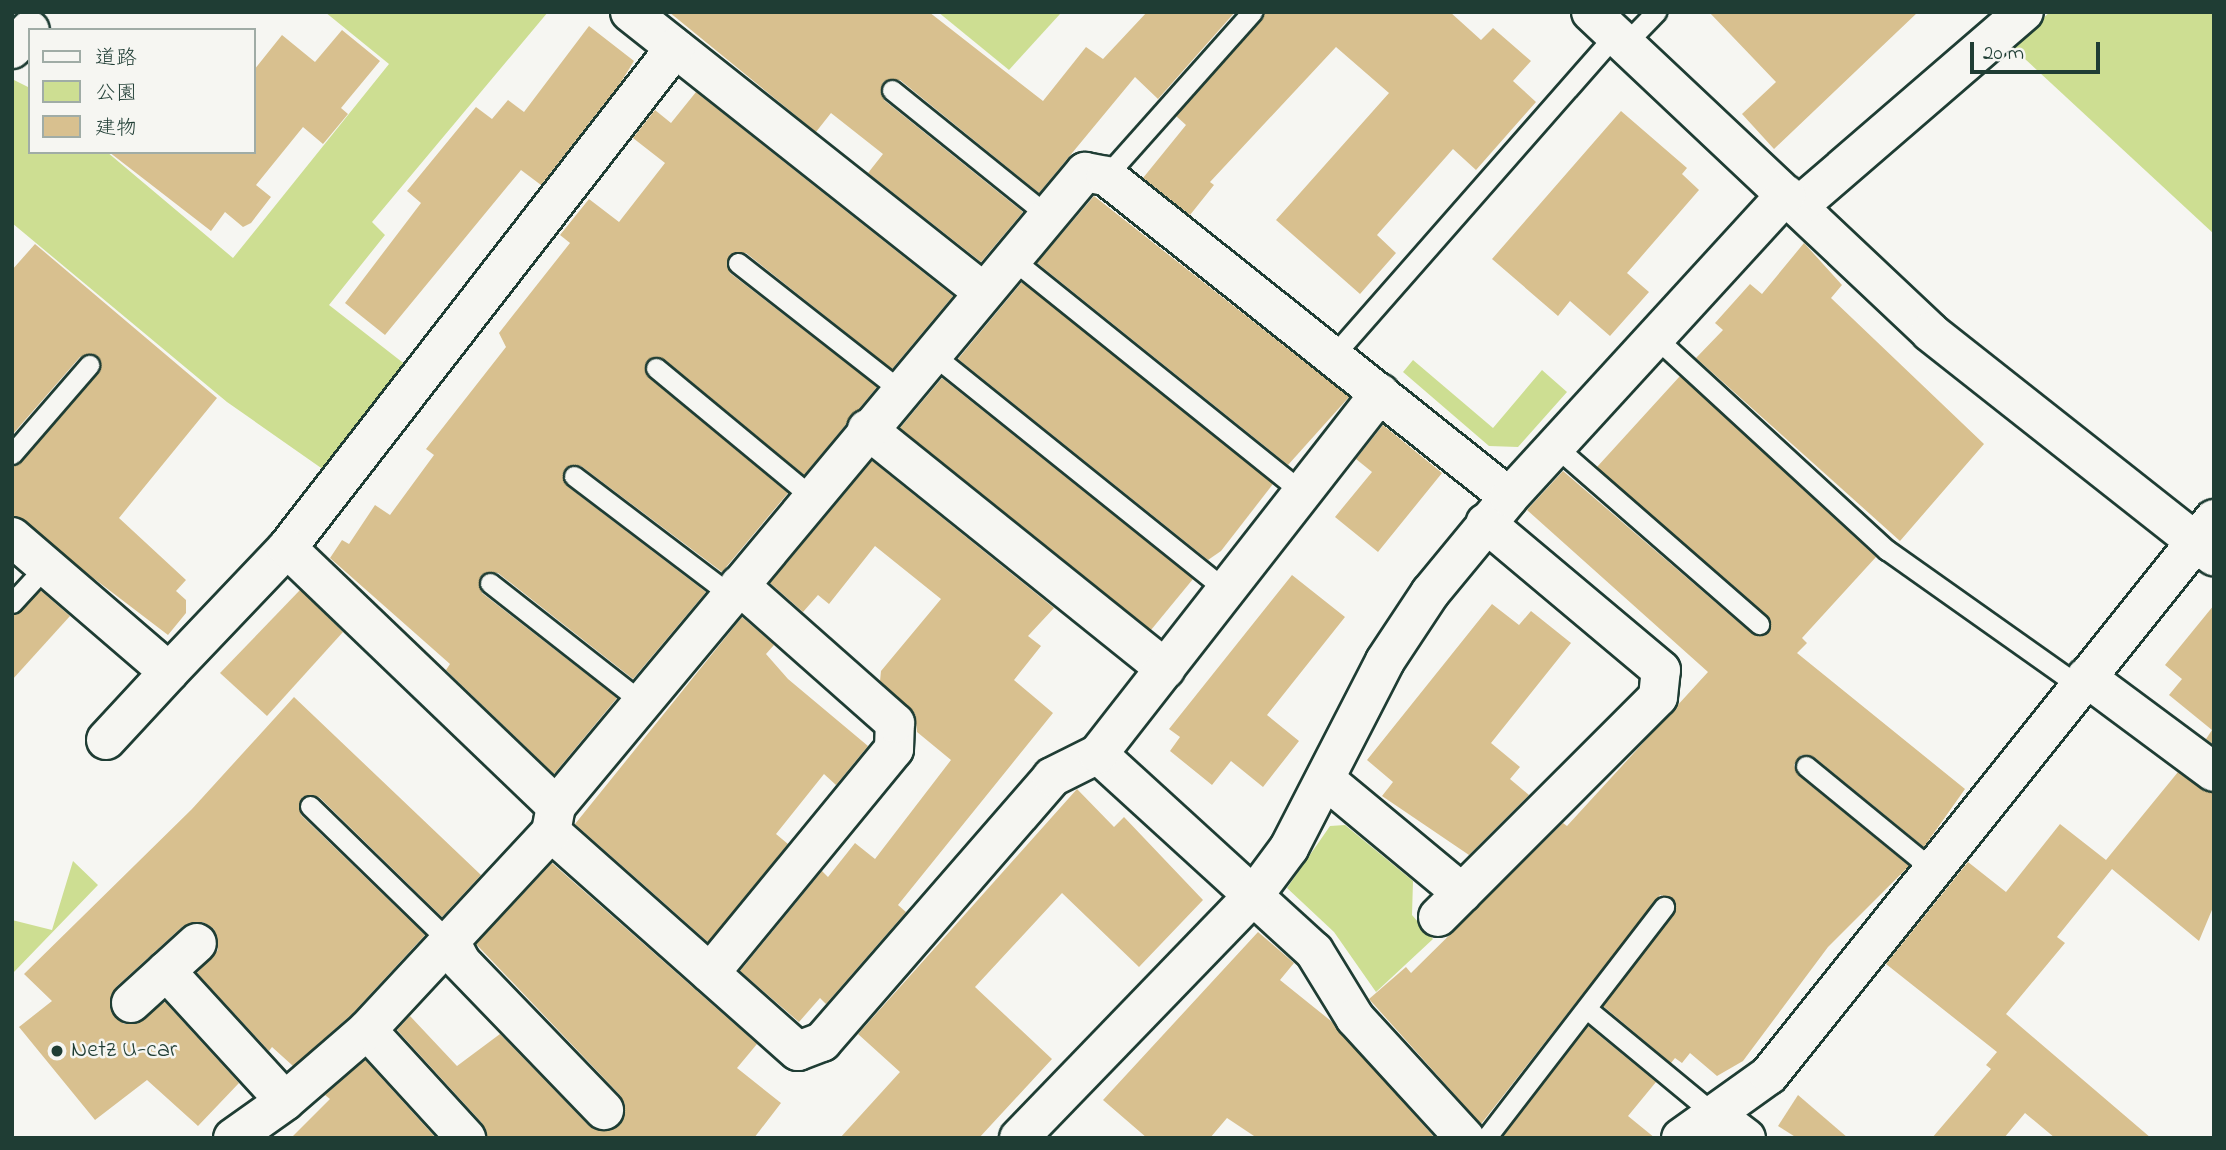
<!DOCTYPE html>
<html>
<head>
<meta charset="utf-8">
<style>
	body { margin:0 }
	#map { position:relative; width:2226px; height:1150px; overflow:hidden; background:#f6f6f2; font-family:"Indie Flower","Klee One",sans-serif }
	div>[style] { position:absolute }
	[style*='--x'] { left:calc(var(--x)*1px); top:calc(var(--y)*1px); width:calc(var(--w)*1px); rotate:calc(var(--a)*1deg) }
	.green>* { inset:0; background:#cdde92 }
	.building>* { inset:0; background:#d8c08f }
	.roads { filter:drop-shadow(2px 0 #1f3d34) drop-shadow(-2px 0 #1f3d34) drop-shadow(0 2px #1f3d34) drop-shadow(0 -2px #1f3d34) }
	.service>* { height:19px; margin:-9.5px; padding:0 9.5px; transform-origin:9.5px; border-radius:9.5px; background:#f6f6f2 }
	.minor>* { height:38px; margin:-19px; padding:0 19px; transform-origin:19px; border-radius:19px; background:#f6f6f2 }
	.dots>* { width:19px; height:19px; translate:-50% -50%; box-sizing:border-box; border:4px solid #f6f6f2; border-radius:50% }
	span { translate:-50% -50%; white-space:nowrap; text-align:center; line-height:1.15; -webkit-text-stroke:5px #f6f6f2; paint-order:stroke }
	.poi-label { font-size:24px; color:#1f3d34 }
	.left { translate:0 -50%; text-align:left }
	.frame { position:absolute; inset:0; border:14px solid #1f3d34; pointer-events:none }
	.legend { position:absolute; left:28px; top:28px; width:228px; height:126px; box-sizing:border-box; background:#f6f6f2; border:2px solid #a0aca6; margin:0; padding:9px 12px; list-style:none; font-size:21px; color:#1f3d34 }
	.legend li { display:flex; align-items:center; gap:14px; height:35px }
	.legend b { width:35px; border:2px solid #a0aca6 }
	.scale { position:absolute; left:1970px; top:42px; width:130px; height:32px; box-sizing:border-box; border:4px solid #1f3d34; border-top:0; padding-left:9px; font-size:21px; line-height:24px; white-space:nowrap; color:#1f3d34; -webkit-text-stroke:5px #f6f6f2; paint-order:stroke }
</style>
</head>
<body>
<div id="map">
	<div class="green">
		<i style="clip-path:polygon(325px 12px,548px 12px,372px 222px,385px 235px,329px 305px,411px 369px,324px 470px,227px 402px,12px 223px,12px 79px,30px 88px,30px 152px,107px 152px,233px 258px,389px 64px)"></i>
		<i style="clip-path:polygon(938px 12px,1059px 12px,1060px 14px,1009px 70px)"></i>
		<i style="clip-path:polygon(2050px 12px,2214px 12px,2214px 234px,2011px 46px)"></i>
		<i style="clip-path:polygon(1413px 360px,1493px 428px,1542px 370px,1567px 392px,1518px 447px,1489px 446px,1403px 372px)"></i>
		<i style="clip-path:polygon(1345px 825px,1413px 881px,1412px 915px,1433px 939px,1376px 992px,1334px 932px,1287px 888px,1330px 826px)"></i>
		<i style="clip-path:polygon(73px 861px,98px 885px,13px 973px,12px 920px,52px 930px)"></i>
	</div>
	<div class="building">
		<i style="clip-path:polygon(669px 12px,929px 12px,1043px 101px,1086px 47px,1103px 59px,1147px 12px,1235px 12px,1158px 99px,1135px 77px,1039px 193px,900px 80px,883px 82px,884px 100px,1023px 212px,981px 262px,868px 173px,883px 154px,831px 113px,816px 132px)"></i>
		<i style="clip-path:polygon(1264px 12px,1450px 12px,1481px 40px,1493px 28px,1531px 61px,1513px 81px,1536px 102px,1476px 170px,1453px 149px,1377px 235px,1396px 253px,1360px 294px,1276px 220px,1389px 93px,1336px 47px,1210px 182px,1214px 185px,1190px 215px,1143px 178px,1186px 125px,1176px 116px)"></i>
		<i style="clip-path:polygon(1709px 12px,1918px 12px,1774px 149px,1742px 114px,1776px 82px)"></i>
		<i style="clip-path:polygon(589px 26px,634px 61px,621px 82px,541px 185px,521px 170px,385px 335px,345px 303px,421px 203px,407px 191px,476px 107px,492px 119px,508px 100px,524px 112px)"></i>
		<i style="clip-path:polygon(342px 30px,380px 61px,341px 108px,348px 114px,323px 144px,303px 127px,256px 185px,271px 197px,251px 223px,243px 227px,225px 212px,211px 231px,109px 152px,254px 152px,254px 70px,282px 35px,315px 62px)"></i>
		<i style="clip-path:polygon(696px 92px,953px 296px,892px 369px,746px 253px,729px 255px,730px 273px,877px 387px,804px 475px,664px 359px,647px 360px,648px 377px,788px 493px,722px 572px,581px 466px,565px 468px,567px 486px,706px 592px,633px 679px,498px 573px,481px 575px,482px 593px,617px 698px,554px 774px,446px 670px,450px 664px,330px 558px,342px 540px,349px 544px,375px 505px,390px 515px,434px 455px,426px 449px,506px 347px,499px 333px,570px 243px,560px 235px,589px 199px,619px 222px,665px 163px,633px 138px,655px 110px,671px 123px)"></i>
		<i style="clip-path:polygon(1621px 111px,1687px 168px,1682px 174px,1699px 190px,1627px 273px,1649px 292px,1610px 336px,1570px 301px,1558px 316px,1492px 259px)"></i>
		<i style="clip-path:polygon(1094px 196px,1349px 397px,1288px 465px,1037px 263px)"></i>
		<i style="clip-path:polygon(1804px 243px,1842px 285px,1831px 298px,1984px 444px,1900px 541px,1696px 358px,1723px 330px,1715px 323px,1750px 284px,1762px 294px)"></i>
		<i style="clip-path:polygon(35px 244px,217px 398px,119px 518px,186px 580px,176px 591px,186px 600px,186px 613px,168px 635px,12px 516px,12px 466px,101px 367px,96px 355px,80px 357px,12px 435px,12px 270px)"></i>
		<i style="clip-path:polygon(1022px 282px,1273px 484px,1221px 551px,1208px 560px,958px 359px)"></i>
		<i style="clip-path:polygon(1680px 376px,1876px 557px,1802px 638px,1807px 643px,1797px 653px,1965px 789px,1924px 847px,1814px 757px,1801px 755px,1794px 765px,1798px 775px,1909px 866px,1828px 947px,1743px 1061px,1717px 1076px,1690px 1053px,1682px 1063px,1675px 1058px,1671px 1063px,1603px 1006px,1674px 914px,1672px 898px,1660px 895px,1481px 1124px,1369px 999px,1406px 967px,1411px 973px,1563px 823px,1567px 826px,1708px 672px,1527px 510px,1563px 471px,1751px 633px,1762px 636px,1771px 627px,1767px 615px,1597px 467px)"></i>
		<i style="clip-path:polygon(942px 378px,1193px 579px,1151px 630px,900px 428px)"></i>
		<i style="clip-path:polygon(1383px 425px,1442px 473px,1378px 552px,1335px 517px,1372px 472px,1356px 459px)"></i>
		<i style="clip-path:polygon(872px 461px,1054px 608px,1028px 636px,1041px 646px,1014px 680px,1053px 713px,898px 905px,906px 912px,826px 1004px,820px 998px,799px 1022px,740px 971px,822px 871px,828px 877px,855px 843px,875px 859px,951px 760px,917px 732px,915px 714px,880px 681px,881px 671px,941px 599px,875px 546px,829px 604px,818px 595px,803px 612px,770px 583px)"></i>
		<i style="clip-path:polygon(1292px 575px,1345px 617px,1267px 715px,1299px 741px,1263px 787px,1231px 761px,1212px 785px,1170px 751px,1180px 737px,1169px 729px)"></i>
		<i style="clip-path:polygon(40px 590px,70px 616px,12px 680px,12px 615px)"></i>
		<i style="clip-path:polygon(300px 590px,343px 632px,267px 716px,220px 673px)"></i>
		<i style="clip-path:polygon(1492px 604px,1519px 625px,1531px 611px,1571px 643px,1491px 743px,1520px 767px,1510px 779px,1529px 795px,1469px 855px,1382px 796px,1393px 782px,1367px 760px)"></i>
		<i style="clip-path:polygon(2214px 605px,2214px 745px,2206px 739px,2212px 730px,2169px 695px,2182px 679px,2165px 665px)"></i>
		<i style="clip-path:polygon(742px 617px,774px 645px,766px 654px,788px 679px,868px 746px,836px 785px,824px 774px,776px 834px,788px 844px,708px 942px,575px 824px)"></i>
		<i style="clip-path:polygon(294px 697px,481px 875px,442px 917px,319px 797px,302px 797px,301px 815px,425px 935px,352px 1014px,293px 1066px,272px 1047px,269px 1051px,197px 973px,218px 950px,214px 929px,203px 922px,183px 926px,116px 987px,110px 1008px,124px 1024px,135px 1024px,165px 1002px,239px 1083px,198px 1126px,147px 1080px,95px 1120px,19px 1027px,52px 1001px,24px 974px,192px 809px)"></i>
		<i style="clip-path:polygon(2178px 772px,2214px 793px,2214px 905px,2199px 941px,2112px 869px,2057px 937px,2065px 943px,2006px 1014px,2151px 1138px,2055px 1138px,2025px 1113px,2004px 1138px,1932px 1138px,1991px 1069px,1986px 1065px,1997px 1052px,1886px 964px,1968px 862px,2006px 892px,2060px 824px,2106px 860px)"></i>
		<i style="clip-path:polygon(1077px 789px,1114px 827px,1124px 817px,1203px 900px,1139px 967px,1062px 893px,975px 987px,1052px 1059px,979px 1138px,840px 1138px,900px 1072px,858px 1034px)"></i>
		<i style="clip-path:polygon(552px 863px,757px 1044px,737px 1068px,781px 1103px,754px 1138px,487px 1138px,482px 1123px,397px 1030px,410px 1016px,457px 1066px,500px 1034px,589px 1126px,609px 1131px,620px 1125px,625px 1105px,620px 1095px,476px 944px)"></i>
		<i style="clip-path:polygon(1258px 932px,1294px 963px,1280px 980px,1331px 1021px,1435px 1138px,1257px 1138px,1227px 1118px,1210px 1138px,1147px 1138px,1103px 1100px)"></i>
		<i style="clip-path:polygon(1588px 1026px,1656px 1082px,1628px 1116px,1655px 1138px,1502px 1138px)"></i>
		<i style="clip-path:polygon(365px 1060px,436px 1138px,291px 1138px,330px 1099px,325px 1095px)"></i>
		<i style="clip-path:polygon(1798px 1095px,1848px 1138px,1797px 1138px,1778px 1126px)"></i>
	</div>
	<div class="roads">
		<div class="service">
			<i style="--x:1625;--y:44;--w:45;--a:-45.9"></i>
			<i style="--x:892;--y:90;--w:201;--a:38.9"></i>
			<i style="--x:1106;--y:176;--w:220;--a:-48.3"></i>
			<i style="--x:1011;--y:258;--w:373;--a:38.8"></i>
			<i style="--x:738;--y:263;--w:206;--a:38.1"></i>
			<i style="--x:1655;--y:337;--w:315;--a:42.6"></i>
			<i style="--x:1887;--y:550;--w:235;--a:35.3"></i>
			<i style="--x:931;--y:353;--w:378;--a:38.8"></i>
			<i style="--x:1333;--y:356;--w:427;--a:-48.7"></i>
			<i style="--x:656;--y:368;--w:202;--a:39.6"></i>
			<i style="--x:1555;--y:446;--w:271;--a:41.1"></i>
			<i style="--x:12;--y:454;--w:118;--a:-49.1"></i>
			<i style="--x:574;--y:476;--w:197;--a:37.2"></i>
			<i style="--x:490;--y:583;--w:193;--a:38.1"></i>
			<i style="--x:12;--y:603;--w:50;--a:-47.4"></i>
			<i style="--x:1806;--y:766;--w:163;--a:39.3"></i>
			<i style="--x:310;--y:806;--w:197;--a:44.2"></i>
			<i style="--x:1587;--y:1009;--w:165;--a:39.6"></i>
			<i style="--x:1486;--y:1138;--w:292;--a:-52.4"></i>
		</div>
		<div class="minor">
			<i style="--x:630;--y:12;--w:449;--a:38.4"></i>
			<i style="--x:1591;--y:12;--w:466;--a:43.3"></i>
			<i style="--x:1930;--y:332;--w:362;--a:38.3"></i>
			<i style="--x:12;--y:49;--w:26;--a:-47"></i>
			<i style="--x:1799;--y:206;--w:297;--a:-40.8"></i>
			<i style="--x:867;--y:429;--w:383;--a:38.8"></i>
			<i style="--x:12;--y:537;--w:207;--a:40.7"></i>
			<i style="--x:169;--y:672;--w:171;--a:-46.4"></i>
			<i style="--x:287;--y:548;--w:633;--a:-52.19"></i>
			<i style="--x:287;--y:548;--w:373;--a:43.8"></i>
			<i style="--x:2086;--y:677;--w:159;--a:36.6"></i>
			<i style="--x:106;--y:740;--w:93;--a:-47.2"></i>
			<i style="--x:1098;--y:754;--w:292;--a:42.4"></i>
			<i style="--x:1314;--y:951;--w:79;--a:58.5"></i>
			<i style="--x:1355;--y:1018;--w:163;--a:47.5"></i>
			<i style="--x:1326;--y:780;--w:177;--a:39.7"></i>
			<i style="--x:551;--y:832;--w:330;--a:41.6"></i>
			<i style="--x:798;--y:1051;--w:26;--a:-21"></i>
			<i style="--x:822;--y:1042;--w:351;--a:-49"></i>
			<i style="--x:1052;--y:777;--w:51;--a:-26.6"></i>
			<i style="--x:1098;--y:754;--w:458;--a:-52"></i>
			<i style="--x:1438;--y:917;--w:311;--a:-45"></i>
			<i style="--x:1658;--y:697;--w:27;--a:-84"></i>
			<i style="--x:1661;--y:670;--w:229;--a:-140"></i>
			<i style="--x:451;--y:943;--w:21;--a:62"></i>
			<i style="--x:461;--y:962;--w:206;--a:46"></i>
			<i style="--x:166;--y:971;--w:176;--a:47.5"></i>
			<i style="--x:710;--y:973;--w:290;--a:-50.6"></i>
			<i style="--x:894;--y:749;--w:26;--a:-88"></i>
			<i style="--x:895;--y:723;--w:208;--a:-138.5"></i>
			<i style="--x:131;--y:1003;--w:89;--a:-42.3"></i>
			<i style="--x:367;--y:1030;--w:147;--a:47.5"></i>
			<i style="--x:1714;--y:1114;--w:40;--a:37"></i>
			<i style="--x:233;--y:1138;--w:64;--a:-35.4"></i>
			<i style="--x:285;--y:1101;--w:108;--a:-40.9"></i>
			<i style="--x:367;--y:1030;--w:270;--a:-47.1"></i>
			<i style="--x:551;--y:832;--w:26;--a:-79"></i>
			<i style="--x:556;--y:806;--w:826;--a:-50.16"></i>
			<i style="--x:1085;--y:172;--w:21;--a:11"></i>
			<i style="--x:1106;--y:176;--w:515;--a:38.54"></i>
			<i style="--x:1019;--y:1138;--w:338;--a:-46"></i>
			<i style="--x:1254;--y:895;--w:59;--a:-53.3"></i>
			<i style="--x:1289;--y:848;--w:210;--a:-62.8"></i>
			<i style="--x:1385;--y:661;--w:82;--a:-56.5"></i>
			<i style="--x:1430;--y:593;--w:124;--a:-50.5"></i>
			<i style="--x:1509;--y:497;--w:410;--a:-47.5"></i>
			<i style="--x:1681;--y:1138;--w:108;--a:-35.6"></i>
			<i style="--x:1769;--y:1075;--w:712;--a:-51.33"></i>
		</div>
	</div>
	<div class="dots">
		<i style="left:57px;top:1051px;background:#1f3d34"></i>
	</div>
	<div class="poi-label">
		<span class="left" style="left:71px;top:1051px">Netz U-car</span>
	</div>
	<div class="frame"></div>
	<ul class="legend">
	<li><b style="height:9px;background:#f6f6f2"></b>道路</li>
	<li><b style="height:19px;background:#cdde92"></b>公園</li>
	<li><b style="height:19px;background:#d8c08f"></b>建物</li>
	</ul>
	<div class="scale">20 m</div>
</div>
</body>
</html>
